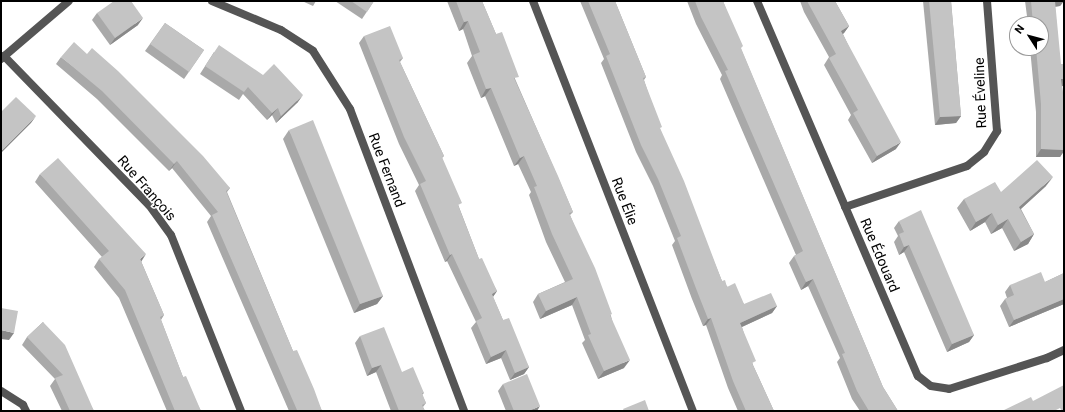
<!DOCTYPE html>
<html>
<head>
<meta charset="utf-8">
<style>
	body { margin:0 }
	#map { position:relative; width:1065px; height:412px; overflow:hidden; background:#fff; font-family:Roboto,sans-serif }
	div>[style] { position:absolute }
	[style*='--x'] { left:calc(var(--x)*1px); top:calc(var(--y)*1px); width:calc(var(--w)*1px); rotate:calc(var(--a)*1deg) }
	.street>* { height:8px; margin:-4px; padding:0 4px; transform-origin:4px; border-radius:4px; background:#555 }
	.wall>* { inset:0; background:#a9a9a9 }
	.shaded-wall>* { inset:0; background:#898989 }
	.building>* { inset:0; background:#c4c4c4 }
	span { translate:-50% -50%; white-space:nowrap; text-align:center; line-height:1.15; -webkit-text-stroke:3px #fff; paint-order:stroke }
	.street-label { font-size:14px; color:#000 }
	.frame { position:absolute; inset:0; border:2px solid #000; pointer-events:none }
	.north { position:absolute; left:1009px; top:16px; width:40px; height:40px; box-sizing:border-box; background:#fff; border:1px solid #999; border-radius:50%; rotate:306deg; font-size:11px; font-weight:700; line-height:16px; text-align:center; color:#000 }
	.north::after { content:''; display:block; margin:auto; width:14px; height:18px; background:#000; clip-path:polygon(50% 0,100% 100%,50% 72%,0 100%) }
</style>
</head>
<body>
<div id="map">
	<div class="street">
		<i style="--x:212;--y:1;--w:75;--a:22.8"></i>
		<i style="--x:281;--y:30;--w:38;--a:33"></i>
		<i style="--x:313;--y:51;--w:69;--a:57.5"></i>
		<i style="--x:350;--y:109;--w:323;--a:69.3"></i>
		<i style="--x:533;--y:1;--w:440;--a:68.7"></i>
		<i style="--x:757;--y:1;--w:408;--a:66.8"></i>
		<i style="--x:918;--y:376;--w:16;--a:38"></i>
		<i style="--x:931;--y:386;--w:18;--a:9"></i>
		<i style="--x:949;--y:389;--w:103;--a:-17.6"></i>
		<i style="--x:1047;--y:358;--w:19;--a:-25"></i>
		<i style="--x:4;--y:56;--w:208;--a:45.8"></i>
		<i style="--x:149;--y:205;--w:37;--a:54"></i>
		<i style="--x:171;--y:235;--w:189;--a:68.3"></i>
		<i style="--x:1;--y:59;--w:89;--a:-40.5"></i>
		<i style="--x:845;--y:207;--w:129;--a:-18.6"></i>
		<i style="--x:967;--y:166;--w:22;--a:-39"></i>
		<i style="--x:984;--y:152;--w:25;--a:-58"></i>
		<i style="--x:997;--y:131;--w:130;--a:-94.4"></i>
		<i style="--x:1;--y:391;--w:26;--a:32"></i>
		<i style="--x:23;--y:405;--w:7;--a:63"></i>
	</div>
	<div class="wall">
		<i style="clip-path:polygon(302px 1px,316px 1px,313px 6px)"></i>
		<i style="clip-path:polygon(335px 1px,374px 1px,362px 19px)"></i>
		<i style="clip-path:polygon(447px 1px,482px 1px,516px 81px,573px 212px,570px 215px,611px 316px,624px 368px,598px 379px,582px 343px,585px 340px,572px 305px,540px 319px,533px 302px,538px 294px,565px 282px,546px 242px,529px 195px,531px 192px,518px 164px,514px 166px,485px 96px,481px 98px,467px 63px,472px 56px,463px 29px,459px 31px)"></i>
		<i style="clip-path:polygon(580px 1px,615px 1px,646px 77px,644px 80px,660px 129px,722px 281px,744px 304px,777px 306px,772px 313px,742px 327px,753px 365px,774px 411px,738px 411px,728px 388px,706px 325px,703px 326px,692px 299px,672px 245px,675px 241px,653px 186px,636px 152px,601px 63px,604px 59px)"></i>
		<i style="clip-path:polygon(687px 1px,723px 1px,741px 49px,883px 387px,898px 411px,860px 411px,852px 399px,837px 362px,840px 358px,808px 286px,801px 290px,789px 263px,794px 256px,796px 255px,720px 79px,722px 75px,696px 24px)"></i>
		<i style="clip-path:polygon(800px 1px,835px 1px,849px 26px,844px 33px,843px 34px,896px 149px,872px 163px,848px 120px,851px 115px,824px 65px,829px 57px,804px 12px)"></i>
		<i style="clip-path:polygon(923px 1px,951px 1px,961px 116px,956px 123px,935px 125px)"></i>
		<i style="clip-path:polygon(1025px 1px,1064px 1px,1060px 6px,1055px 7px,1062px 86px,1064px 103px,1064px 151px,1060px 157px,1036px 157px,1036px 112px,1030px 48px,1041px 48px,1041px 24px,1028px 24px)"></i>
		<i style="clip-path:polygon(97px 13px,138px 25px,110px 45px,92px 20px)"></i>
		<i style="clip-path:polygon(165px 23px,204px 50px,184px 79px,145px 51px)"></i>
		<i style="clip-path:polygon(364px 36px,403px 58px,400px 62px,444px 156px,442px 158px,459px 207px,479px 259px,497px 291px,493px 297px,503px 320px,529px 367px,524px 374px,510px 380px,501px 358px,486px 364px,471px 328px,476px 322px,447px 261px,445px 262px,415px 191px,419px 185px,399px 144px,359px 43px)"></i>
		<i style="clip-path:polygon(214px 52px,298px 102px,276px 123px,272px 115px,267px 120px,243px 94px,239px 100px,200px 74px)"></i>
		<i style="clip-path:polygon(61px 57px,230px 188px,227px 192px,293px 351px,322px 411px,289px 411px,207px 222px,211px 216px,172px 168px,169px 171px,97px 99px,56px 64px)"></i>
		<i style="clip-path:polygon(289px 130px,383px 296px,377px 304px,354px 313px,283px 139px)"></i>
		<i style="clip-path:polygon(40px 174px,141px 261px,164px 315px,161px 320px,183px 377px,201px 411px,167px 411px,119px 298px,94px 267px,99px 259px,102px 257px,35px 182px)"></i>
		<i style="clip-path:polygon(1046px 186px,1021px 209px,1034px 234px,1028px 244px,1014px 251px,1002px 228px,991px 234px,985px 222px,970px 231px,957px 208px,964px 199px,1001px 192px)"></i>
		<i style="clip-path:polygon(899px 221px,974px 335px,969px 342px,947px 352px,904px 252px,899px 255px,894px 242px,898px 236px,894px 228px)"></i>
		<i style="clip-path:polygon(1064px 273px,1064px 304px,1009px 327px,1000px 306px,1005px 299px,1007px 298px,1005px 292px,1010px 285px,1045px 282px)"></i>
		<i style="clip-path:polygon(43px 322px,94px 411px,62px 411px,50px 386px,55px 379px,22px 345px,27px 337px)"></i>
		<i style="clip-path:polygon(360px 336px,424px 393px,422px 395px,426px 403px,423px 407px,425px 411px,391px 411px,376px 372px,367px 376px,355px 343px)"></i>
		<i style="clip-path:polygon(503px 384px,537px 411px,506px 411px,498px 391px)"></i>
	</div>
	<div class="shaded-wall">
		<i style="clip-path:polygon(1054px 1px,1064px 1px,1060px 6px,1050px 7px)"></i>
		<i style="clip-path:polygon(143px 18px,138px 25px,110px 45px,115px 38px)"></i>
		<i style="clip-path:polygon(468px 21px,463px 29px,459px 31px,464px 22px)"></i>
		<i style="clip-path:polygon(849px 26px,844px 33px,836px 38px,841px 31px)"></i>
		<i style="clip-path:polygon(1061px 79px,1064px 79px,1064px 86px,1056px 87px)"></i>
		<i style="clip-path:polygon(491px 88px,485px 96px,481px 98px,486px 89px)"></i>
		<i style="clip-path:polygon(303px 95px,298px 102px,276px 123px,281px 116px)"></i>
		<i style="clip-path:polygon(278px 108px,272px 115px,267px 120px,272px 113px)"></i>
		<i style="clip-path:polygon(36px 116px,31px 123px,1px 153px,1px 151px)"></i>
		<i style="clip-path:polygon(961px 116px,956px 123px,935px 125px,940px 117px)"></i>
		<i style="clip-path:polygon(901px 142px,896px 149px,872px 163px,877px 156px)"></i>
		<i style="clip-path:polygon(1041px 149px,1064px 150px,1064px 151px,1060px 157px,1036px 157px)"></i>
		<i style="clip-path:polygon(524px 156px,518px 164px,514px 166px,520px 158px)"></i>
		<i style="clip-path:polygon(177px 161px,172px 168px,169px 171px,174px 164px)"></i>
		<i style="clip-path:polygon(1053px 177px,1046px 186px,1013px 216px,1019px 207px)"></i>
		<i style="clip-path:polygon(992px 213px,985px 222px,970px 231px,976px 222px)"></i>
		<i style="clip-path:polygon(1008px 219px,1002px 228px,991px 234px,998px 225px)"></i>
		<i style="clip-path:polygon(1034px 234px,1028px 244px,1014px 251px,1021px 242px)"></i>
		<i style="clip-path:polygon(909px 245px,904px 252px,899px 255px,904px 247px)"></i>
		<i style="clip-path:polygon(146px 254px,141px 262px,140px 259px)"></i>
		<i style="clip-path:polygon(452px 254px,447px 261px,445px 262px,450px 255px)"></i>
		<i style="clip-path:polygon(813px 279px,808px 286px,801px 290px,806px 282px)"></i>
		<i style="clip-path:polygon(497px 291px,492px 298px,492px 294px)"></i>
		<i style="clip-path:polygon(383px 296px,377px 304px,354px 313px,360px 304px)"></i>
		<i style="clip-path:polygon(577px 297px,572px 305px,540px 319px,546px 311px)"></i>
		<i style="clip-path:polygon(1064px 299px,1064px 304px,1009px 327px,1014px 320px)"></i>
		<i style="clip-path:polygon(777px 306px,772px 313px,735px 330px,740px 323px)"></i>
		<i style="clip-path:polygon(711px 318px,706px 325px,703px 326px,708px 319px)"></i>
		<i style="clip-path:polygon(1px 330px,14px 333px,9px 340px,1px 339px)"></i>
		<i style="clip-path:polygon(974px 335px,969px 342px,947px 352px,952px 344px)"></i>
		<i style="clip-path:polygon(506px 350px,501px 358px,486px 364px,491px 357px)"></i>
		<i style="clip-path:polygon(630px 360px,624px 368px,598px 379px,604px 371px)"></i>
		<i style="clip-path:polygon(381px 365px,376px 372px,367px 376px,372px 368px)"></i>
		<i style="clip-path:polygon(529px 367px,524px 374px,510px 380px,515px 373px)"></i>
		<i style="clip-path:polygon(540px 406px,537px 411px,529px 411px)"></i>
	</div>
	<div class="building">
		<i style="clip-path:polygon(114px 1px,131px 1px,143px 18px,115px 38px,97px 13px)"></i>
		<i style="clip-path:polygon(351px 1px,374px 1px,367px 12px)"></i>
		<i style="clip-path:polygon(456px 1px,482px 1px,496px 34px,502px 32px,519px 77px,514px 78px,558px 176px,573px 212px,569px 213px,595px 268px,612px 314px,610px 315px,630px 360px,604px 371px,588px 335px,591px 334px,577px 297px,546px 311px,538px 294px,573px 279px,552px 234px,534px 187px,537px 186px,524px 156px,520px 158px,491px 88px,486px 89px,473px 55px,480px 52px,468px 21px,464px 22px)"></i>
		<i style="clip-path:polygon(588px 1px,615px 1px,646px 77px,643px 78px,662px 127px,660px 128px,684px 181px,722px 281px,725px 280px,727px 287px,735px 283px,744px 304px,771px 293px,777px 306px,740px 323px,756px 361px,752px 363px,774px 411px,746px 411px,733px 381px,711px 318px,708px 319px,697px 291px,677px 238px,681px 236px,658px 179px,641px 145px,606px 56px,610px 54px)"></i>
		<i style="clip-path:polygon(695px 1px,723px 1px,743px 46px,741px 48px,883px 387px,898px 411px,869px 411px,857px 391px,842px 354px,845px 353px,813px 279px,806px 282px,794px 256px,803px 251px,725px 71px,728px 70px,701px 17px)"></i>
		<i style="clip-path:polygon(807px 1px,835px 1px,849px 26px,841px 31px,901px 142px,877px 156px,853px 113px,858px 110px,829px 58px,836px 54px)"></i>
		<i style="clip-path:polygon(929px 1px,951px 1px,961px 116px,940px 117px)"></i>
		<i style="clip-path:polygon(1031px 1px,1055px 1px,1061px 64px,1064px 64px,1064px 79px,1061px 79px,1064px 103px,1064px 150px,1041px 149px,1041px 104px,1036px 48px,1041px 48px,1041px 24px,1033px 24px)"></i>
		<i style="clip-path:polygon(165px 23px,204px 50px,189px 72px,150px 44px)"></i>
		<i style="clip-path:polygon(390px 26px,403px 58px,399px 60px,444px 156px,442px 157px,462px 203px,458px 205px,479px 259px,482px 258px,497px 291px,492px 294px,503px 320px,509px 318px,529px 367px,515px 373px,506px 350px,491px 357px,476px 321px,482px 318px,452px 254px,450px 255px,420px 184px,426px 181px,404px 137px,364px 36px)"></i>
		<i style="clip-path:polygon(74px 42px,87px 54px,92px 48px,118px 71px,203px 156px,230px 188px,226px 191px,293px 351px,297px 350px,314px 389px,322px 411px,295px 411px,297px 410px,212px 215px,218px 212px,177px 161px,174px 164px,102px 91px,61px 57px)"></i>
		<i style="clip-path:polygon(219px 45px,263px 75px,274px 64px,303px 95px,281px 116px,278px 108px,272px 113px,248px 87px,244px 92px,205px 66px)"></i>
		<i style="clip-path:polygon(16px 97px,36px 116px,1px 151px,1px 112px)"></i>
		<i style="clip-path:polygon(313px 120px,383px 296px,360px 304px,289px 130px)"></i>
		<i style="clip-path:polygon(58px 158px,146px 254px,140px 259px,164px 315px,160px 317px,183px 377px,186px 376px,201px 411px,175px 411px,125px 290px,99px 259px,109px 251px,40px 174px)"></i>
		<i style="clip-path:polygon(1037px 160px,1053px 177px,1019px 207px,1034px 234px,1021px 242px,1008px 219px,998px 225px,992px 213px,976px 222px,964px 199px,995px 182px,1001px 192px)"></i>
		<i style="clip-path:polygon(921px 210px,974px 335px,952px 344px,909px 245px,904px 247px,899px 234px,904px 232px,899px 221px)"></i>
		<i style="clip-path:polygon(1041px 272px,1045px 282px,1064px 273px,1064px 299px,1014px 320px,1005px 299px,1014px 295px,1010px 285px)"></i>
		<i style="clip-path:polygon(1px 308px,18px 311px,14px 333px,1px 330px)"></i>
		<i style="clip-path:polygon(43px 322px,65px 345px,94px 411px,70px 411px,55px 378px,63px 375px,27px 337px)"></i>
		<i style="clip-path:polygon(384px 327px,402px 372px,413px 367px,424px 393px,422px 393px,426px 403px,422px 405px,425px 411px,399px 411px,381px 365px,372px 368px,360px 336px)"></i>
		<i style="clip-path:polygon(527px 374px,540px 406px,529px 411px,514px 411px,503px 384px)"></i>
		<i style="clip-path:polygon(1064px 385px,1064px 410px,1063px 411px,1062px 411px,1060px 408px,1054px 411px,1002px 411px,1031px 397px,1033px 401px)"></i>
		<i style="clip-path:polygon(645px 400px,649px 411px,624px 411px,623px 409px)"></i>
	</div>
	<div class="street-label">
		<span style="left:980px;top:93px;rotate:-92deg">Rue Éveline</span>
		<span style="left:387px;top:170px;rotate:69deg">Rue Fernand</span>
		<span style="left:147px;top:188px;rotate:49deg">Rue François</span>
		<span style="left:625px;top:201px;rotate:69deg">Rue Élie</span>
		<span style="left:880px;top:255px;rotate:67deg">Rue Édouard</span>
	</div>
	<div class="frame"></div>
	<div class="north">N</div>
</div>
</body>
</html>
